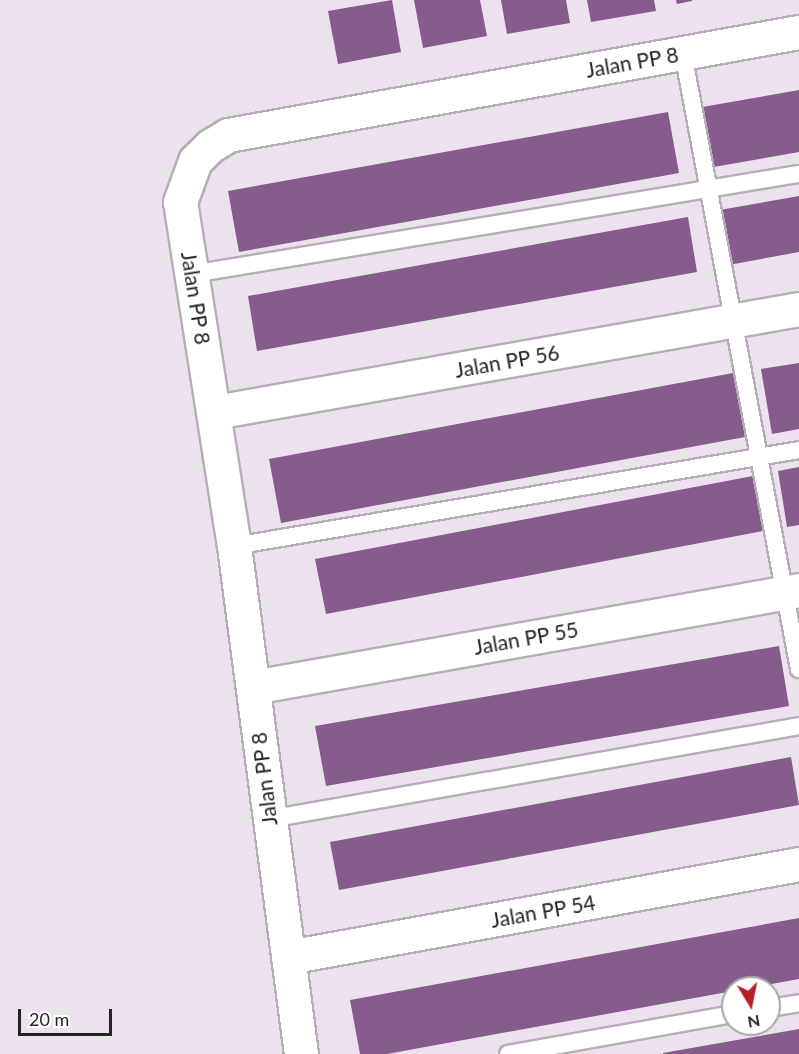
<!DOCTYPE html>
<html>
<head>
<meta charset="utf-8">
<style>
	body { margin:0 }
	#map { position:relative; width:799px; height:1054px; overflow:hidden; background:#ece2ed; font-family:Lato,sans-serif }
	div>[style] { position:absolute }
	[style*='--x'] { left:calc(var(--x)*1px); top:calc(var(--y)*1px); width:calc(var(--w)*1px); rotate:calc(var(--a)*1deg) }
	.building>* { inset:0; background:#865c8d }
	.roads { filter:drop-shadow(2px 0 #b6adb8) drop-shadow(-2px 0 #b6adb8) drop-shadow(0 2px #b6adb8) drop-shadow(0 -2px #b6adb8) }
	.lane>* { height:16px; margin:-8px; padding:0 8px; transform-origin:8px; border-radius:8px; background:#fff }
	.street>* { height:33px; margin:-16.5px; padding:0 16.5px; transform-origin:16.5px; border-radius:16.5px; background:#fff }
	span { translate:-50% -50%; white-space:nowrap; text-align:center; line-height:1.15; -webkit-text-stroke:6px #fff; paint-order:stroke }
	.street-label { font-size:21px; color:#252126 }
	.north { position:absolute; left:721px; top:976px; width:60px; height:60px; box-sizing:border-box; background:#fff; border:2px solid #a8a6a8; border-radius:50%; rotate:170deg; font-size:16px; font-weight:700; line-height:24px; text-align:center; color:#252126 }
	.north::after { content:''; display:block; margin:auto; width:21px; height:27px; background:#b22125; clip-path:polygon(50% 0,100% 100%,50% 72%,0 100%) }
	.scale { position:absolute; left:18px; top:1009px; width:94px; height:27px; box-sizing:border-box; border:3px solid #252126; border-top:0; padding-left:8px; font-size:18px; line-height:21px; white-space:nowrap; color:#252126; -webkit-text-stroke:4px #fff; paint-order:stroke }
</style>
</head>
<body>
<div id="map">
	<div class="building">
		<i style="clip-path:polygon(392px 0,401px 52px,338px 64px,328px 11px)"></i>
		<i style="clip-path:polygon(414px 0,480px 0,487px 36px,423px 48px)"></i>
		<i style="clip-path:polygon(501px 0,566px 0,570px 23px,507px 34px)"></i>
		<i style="clip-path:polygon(587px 0,654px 0,656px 11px,591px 22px)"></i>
		<i style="clip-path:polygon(676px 0,692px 0,692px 1px,677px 4px)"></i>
		<i style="clip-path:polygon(799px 90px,799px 152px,702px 169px,691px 109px)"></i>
		<i style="clip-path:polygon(668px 112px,679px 173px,239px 252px,228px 191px)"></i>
		<i style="clip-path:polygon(799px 196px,799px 252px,723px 266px,714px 211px)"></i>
		<i style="clip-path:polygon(688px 217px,697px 272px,257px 351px,248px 296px)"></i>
		<i style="clip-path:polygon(799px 363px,799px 429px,772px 434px,761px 369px)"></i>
		<i style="clip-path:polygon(733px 373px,745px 437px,281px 523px,269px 459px)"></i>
		<i style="clip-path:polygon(799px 467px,799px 525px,787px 527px,778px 471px)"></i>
		<i style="clip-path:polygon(753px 476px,763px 531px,326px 614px,315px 559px)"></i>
		<i style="clip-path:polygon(779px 646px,789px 706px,326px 786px,315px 726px)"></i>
		<i style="clip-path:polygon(791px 757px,799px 805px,339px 890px,330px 842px)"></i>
		<i style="clip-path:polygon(799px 918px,799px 979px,749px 988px,733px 988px,733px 991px,387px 1054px,360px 1054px,350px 1000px)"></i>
		<i style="clip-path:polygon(799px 1029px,799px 1054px,663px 1054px,663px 1053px)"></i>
	</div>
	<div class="roads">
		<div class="lane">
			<i style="--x:683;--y:53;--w:627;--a:79.34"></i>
			<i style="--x:192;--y:274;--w:615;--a:-9.36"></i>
			<i style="--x:234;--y:546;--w:573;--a:-9.64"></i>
			<i style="--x:269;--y:819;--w:538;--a:-9.95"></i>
			<i style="--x:769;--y:1008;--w:30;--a:-9"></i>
			<i style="--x:508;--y:1054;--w:229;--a:-10.1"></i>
		</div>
		<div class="street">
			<i style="--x:215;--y:412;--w:593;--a:-10"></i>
			<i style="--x:253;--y:687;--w:555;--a:-10.07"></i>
			<i style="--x:288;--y:957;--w:519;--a:-10.31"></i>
			<i style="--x:301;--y:1054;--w:512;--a:-97.51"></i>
			<i style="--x:234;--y:546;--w:348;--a:-98.9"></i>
			<i style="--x:180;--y:202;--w:44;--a:-69.9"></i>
			<i style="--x:195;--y:161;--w:21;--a:-45"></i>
			<i style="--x:210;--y:146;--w:21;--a:-31"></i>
			<i style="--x:228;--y:135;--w:580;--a:-10.23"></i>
		</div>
	</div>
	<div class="street-label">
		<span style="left:632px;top:62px;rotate:-10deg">Jalan PP 8</span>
		<span style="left:196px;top:298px;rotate:81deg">Jalan PP 8</span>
		<span style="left:507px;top:361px;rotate:-10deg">Jalan PP 56</span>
		<span style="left:526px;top:638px;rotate:-10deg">Jalan PP 55</span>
		<span style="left:264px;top:779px;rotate:-97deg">Jalan PP 8</span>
		<span style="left:543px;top:911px;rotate:-10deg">Jalan PP 54</span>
	</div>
	<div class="north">N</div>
	<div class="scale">20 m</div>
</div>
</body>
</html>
